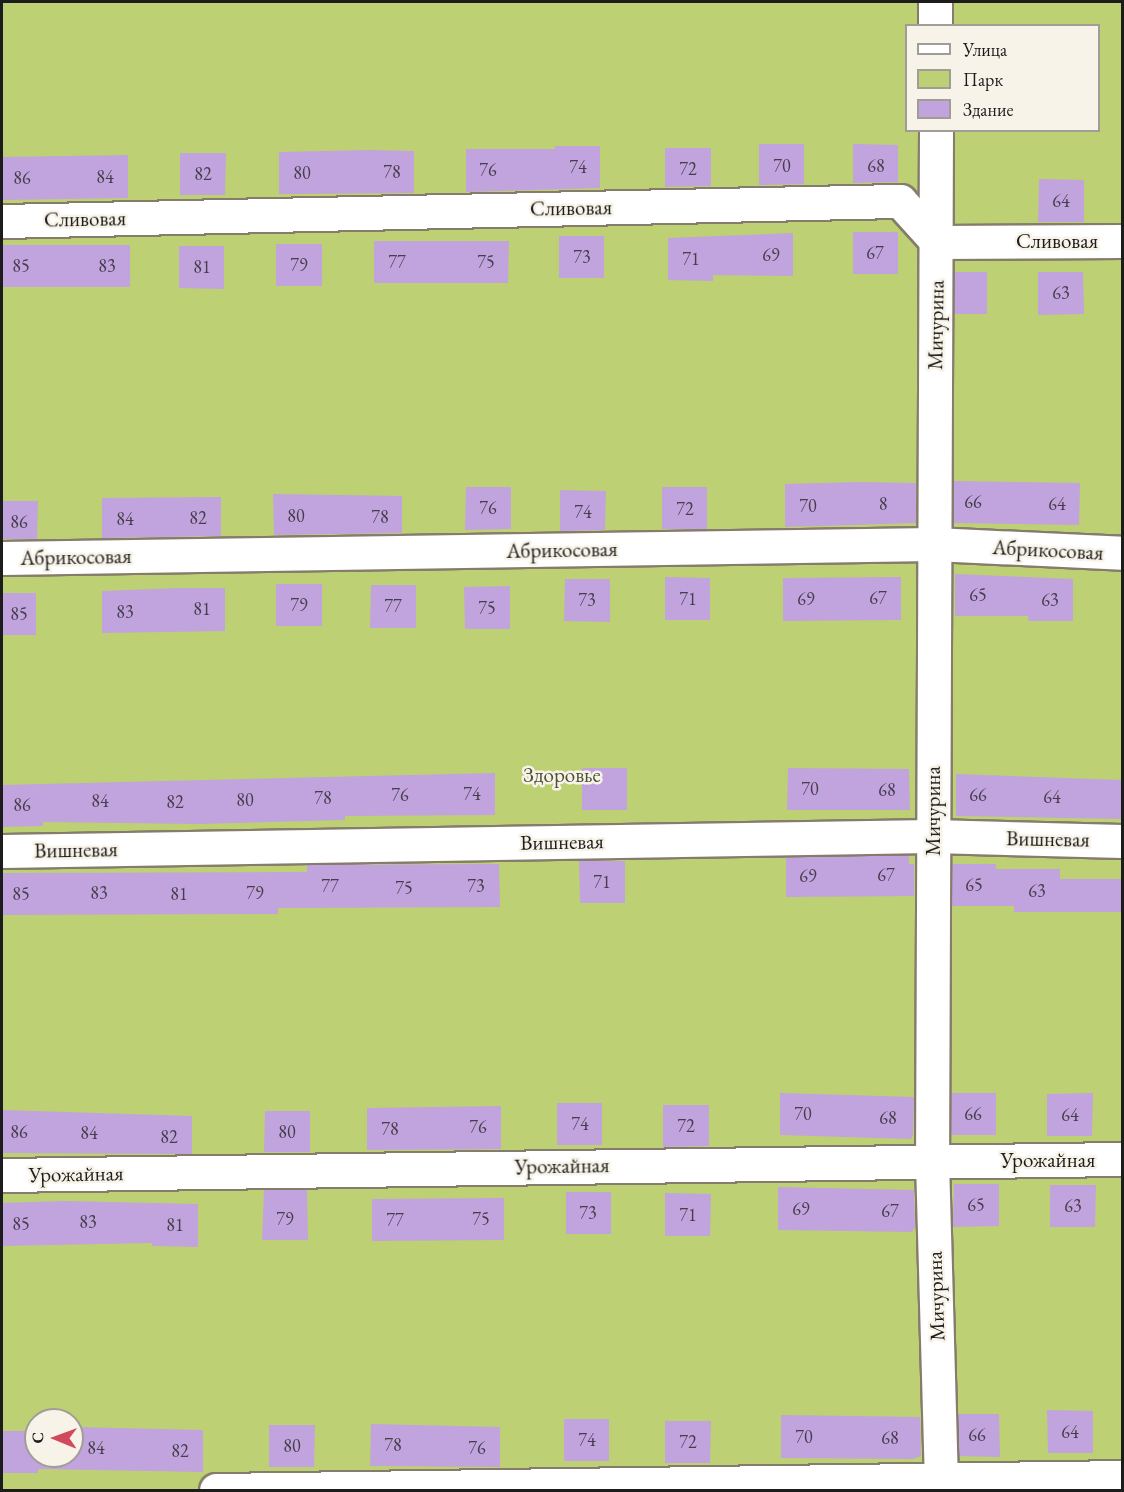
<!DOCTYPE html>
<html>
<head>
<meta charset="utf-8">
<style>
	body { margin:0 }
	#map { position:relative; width:1124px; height:1492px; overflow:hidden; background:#f1ddbd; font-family:"EB Garamond",serif }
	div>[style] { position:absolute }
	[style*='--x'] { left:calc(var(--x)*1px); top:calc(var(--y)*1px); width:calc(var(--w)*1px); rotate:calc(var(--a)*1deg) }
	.green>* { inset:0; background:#bed074 }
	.building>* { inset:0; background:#c1a3dd }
	.roads { filter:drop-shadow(2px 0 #867c6c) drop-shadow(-2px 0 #867c6c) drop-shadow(0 2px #867c6c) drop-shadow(0 -2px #867c6c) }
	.minor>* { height:33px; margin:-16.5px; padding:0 16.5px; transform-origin:16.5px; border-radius:16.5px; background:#fff }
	span { translate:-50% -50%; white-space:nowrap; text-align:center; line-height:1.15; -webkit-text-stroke:5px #f7f3e8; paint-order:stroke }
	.number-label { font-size:18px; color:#453e4c }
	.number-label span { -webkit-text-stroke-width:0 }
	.street-label { font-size:21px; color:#1c1c1c }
	.park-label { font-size:21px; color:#4d5236 }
	.frame { position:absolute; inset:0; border:3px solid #1c1c1c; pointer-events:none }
	.legend { position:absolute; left:905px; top:24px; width:195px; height:108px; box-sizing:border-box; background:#f7f3e8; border:2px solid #9f9d96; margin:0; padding:8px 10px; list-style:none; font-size:18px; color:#1c1c1c }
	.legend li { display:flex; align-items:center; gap:12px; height:30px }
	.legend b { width:30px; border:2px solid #9f9d96 }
	.north { position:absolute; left:24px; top:1408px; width:60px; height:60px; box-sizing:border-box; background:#f7f3e8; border:2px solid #9f9d96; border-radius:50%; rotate:271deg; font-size:16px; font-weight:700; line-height:24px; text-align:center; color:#1c1c1c }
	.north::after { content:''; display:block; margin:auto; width:21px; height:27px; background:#d1495b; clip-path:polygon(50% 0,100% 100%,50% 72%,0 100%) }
</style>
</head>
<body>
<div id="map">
	<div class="green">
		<i style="clip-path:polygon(evenodd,2px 2px,1122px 2px,1122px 1490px,2px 1490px,2px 2px,906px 26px,1098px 26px,1098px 130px,906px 130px,906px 26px,2px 2px,36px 1420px,72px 1420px,72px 1456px,36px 1456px,36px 1420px)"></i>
	</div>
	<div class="building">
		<i style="clip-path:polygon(759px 144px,804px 144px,804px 184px,759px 185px)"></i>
		<i style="clip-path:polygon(853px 144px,898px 145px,898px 182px,853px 183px)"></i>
		<i style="clip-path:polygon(555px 146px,600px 146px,600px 188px,466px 192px,466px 149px,555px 149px)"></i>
		<i style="clip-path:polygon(665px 148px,711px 148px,711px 186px,665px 187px)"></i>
		<i style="clip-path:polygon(369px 150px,414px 151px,414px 193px,279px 194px,279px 152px)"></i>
		<i style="clip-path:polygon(180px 153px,226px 153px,225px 195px,180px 195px)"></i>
		<i style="clip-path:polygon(128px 155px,128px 198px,2px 200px,2px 157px)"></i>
		<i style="clip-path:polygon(1039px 179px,1084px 180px,1084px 222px,1038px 222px)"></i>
		<i style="clip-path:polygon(853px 232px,898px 232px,898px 274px,853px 274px)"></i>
		<i style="clip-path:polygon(793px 233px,793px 276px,713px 275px,713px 281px,668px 280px,668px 238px)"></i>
		<i style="clip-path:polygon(559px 236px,604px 236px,604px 278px,559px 278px)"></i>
		<i style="clip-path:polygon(374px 241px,509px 241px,508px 283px,374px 283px)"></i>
		<i style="clip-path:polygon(276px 244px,322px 244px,322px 286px,276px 286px)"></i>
		<i style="clip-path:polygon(2px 245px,130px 245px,130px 287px,2px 287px)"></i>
		<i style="clip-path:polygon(179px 246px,224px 246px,224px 289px,179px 288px)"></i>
		<i style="clip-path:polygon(954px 272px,987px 272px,987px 314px,954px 314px)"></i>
		<i style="clip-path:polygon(1038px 272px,1083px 272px,1084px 314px,1038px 315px)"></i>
		<i style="clip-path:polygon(953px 481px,1080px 483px,1079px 525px,953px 523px)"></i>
		<i style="clip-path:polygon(860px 482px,916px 483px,916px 523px,785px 527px,785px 484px)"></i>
		<i style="clip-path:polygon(466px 487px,511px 487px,511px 529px,465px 530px)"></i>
		<i style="clip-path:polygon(662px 487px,707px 487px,707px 529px,662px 529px)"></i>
		<i style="clip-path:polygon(560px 490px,606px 491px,605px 530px,560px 531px)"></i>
		<i style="clip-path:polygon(273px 494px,402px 496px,402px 533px,274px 535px)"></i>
		<i style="clip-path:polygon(221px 497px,221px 536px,102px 538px,102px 498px)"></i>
		<i style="clip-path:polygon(2px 501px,38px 501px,37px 539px,2px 539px)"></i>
		<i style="clip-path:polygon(955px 574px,1073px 579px,1073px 621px,1028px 621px,1028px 616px,955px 616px)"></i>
		<i style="clip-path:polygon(665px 577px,710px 578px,710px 620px,665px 620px)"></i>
		<i style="clip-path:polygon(901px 577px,901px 620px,783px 621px,783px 578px)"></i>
		<i style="clip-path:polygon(565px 579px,610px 579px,610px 622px,564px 621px)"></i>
		<i style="clip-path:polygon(276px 584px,322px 584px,322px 626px,276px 626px)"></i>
		<i style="clip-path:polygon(371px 585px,416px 585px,416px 628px,370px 628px)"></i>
		<i style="clip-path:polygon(510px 586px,510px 629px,465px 629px,464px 587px)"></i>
		<i style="clip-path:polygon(180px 588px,225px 588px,225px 631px,102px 633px,102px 591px)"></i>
		<i style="clip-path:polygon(2px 593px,36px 593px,36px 635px,2px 635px)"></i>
		<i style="clip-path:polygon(582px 768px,627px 768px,627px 810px,582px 810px)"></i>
		<i style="clip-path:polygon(788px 768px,909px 769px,910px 810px,787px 810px)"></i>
		<i style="clip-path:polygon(495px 773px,495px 815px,345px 816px,345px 820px,198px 824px,43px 822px,43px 826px,2px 827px,2px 785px)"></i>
		<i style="clip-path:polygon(956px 774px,1122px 780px,1122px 819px,956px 816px)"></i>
		<i style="clip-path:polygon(909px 855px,909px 864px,914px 864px,914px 896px,786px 897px,786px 857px)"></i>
		<i style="clip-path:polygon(579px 861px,625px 861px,625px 903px,580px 903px)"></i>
		<i style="clip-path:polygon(499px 864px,500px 907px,278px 908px,278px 914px,2px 915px,2px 873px,307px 872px,307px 865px)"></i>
		<i style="clip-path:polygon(952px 864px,996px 864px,996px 869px,1060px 869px,1060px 879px,1122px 879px,1122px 912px,1014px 912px,1014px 906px,952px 906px)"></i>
		<i style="clip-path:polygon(780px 1093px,914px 1097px,913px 1135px,911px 1139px,780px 1135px)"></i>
		<i style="clip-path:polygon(951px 1093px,996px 1093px,996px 1135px,951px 1135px)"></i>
		<i style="clip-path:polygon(1093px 1093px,1092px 1136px,1047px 1136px,1047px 1094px)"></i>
		<i style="clip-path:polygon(557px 1103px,602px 1103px,602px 1145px,557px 1145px)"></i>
		<i style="clip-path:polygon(663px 1105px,709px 1105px,709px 1146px,663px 1147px)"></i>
		<i style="clip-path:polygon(501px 1106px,501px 1149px,367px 1150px,367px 1108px)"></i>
		<i style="clip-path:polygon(2px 1110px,192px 1116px,192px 1154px,2px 1153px)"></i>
		<i style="clip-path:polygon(265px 1111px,310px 1111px,310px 1152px,264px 1152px)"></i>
		<i style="clip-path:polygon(954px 1184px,999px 1184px,999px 1226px,953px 1227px)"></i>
		<i style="clip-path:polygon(1050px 1185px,1096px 1185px,1095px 1227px,1050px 1227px)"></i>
		<i style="clip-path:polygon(778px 1187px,914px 1190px,915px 1227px,912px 1232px,778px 1230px)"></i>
		<i style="clip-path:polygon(307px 1189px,308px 1240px,262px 1240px,264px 1190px)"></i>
		<i style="clip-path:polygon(566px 1192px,611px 1192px,611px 1234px,566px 1234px)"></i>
		<i style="clip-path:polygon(665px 1193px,711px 1194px,710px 1236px,665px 1236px)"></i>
		<i style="clip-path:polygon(504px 1198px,504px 1240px,372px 1241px,372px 1199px)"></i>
		<i style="clip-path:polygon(65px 1201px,198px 1204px,198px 1247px,152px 1246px,152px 1243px,2px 1246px,2px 1203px)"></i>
		<i style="clip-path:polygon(1047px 1410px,1093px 1411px,1093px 1453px,1048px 1453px)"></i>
		<i style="clip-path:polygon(958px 1414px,999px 1414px,1000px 1457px,959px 1456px)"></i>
		<i style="clip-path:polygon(781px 1415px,920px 1417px,921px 1456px,913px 1459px,781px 1458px)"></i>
		<i style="clip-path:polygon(564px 1419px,609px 1419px,609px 1461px,564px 1461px)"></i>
		<i style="clip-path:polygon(665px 1421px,711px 1421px,710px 1463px,665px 1463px)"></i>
		<i style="clip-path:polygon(371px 1424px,500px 1427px,500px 1467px,370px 1466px)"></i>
		<i style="clip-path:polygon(269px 1425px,315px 1425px,314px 1467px,269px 1467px)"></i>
		<i style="clip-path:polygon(73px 1427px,203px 1430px,203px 1472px,38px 1469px,38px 1473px,2px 1473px,2px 1431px,36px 1431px,36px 1456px,72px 1456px)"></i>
	</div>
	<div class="roads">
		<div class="minor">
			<i style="--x:935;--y:2;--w:24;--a:90"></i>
			<i style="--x:936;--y:130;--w:1031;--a:90.22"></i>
			<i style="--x:932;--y:1161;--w:329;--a:88.4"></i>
			<i style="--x:2;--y:221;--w:898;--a:-1.28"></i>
			<i style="--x:900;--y:201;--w:55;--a:47.9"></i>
			<i style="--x:937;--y:242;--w:185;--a:-0.3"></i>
			<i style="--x:2;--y:558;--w:932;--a:-0.86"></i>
			<i style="--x:934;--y:544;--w:188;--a:2.7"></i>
			<i style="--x:2;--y:851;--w:930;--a:-0.92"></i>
			<i style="--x:932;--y:836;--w:190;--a:1.5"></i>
			<i style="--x:2;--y:1175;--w:1120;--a:-0.82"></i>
			<i style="--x:216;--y:1490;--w:906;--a:-0.82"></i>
		</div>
	</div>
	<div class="number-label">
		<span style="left:782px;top:166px">70</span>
		<span style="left:876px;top:166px">68</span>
		<span style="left:578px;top:167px">74</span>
		<span style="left:688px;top:169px">72</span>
		<span style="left:488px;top:170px">76</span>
		<span style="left:392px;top:172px">78</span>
		<span style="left:302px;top:173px">80</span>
		<span style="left:203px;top:174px">82</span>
		<span style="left:105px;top:177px">84</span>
		<span style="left:22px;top:178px">86</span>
		<span style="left:1061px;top:201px">64</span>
		<span style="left:875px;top:253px">67</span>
		<span style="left:771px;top:255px">69</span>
		<span style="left:582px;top:257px">73</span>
		<span style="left:691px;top:259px">71</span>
		<span style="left:397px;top:262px">77</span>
		<span style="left:486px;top:262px">75</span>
		<span style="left:299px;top:265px">79</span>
		<span style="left:21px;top:266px">85</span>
		<span style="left:107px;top:266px">83</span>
		<span style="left:202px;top:267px">81</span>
		<span style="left:1061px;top:293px">63</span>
		<span style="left:973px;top:502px">66</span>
		<span style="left:883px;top:504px">8</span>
		<span style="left:1057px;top:504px">64</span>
		<span style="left:808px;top:506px">70</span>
		<span style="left:488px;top:508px">76</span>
		<span style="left:685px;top:509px">72</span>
		<span style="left:583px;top:512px">74</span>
		<span style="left:296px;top:516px">80</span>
		<span style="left:380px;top:517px">78</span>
		<span style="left:198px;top:518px">82</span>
		<span style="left:125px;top:519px">84</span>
		<span style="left:19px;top:522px">86</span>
		<span style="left:978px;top:595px">65</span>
		<span style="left:878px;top:598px">67</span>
		<span style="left:688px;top:599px">71</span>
		<span style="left:806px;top:599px">69</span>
		<span style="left:587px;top:600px">73</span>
		<span style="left:1050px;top:600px">63</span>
		<span style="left:299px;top:605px">79</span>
		<span style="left:393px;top:606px">77</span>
		<span style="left:487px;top:608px">75</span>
		<span style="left:202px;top:609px">81</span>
		<span style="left:125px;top:612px">83</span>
		<span style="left:19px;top:614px">85</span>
		<span style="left:810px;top:789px">70</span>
		<span style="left:887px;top:790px">68</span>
		<span style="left:472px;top:794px">74</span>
		<span style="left:400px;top:795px">76</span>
		<span style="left:978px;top:795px">66</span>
		<span style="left:1052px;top:797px">64</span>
		<span style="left:323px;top:798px">78</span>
		<span style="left:245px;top:800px">80</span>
		<span style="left:100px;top:801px">84</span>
		<span style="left:175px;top:802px">82</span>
		<span style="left:22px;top:805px">86</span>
		<span style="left:886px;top:875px">67</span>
		<span style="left:808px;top:876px">69</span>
		<span style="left:602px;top:882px">71</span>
		<span style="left:974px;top:885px">65</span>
		<span style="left:330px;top:886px">77</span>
		<span style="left:476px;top:886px">73</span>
		<span style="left:404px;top:888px">75</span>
		<span style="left:1037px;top:891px">63</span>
		<span style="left:99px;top:893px">83</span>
		<span style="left:255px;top:893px">79</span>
		<span style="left:21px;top:894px">85</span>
		<span style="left:179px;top:894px">81</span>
		<span style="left:803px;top:1114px">70</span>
		<span style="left:973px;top:1114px">66</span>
		<span style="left:1070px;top:1115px">64</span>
		<span style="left:888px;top:1118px">68</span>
		<span style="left:580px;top:1124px">74</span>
		<span style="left:686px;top:1126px">72</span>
		<span style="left:478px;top:1127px">76</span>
		<span style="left:390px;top:1129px">78</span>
		<span style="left:19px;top:1132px">86</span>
		<span style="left:287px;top:1132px">80</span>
		<span style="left:89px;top:1133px">84</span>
		<span style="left:169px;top:1137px">82</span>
		<span style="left:976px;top:1205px">65</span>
		<span style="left:1073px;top:1206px">63</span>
		<span style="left:801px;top:1209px">69</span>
		<span style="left:890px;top:1211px">67</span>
		<span style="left:588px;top:1213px">73</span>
		<span style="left:688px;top:1215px">71</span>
		<span style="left:285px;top:1219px">79</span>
		<span style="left:481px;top:1219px">75</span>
		<span style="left:395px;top:1220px">77</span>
		<span style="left:88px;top:1222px">83</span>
		<span style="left:21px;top:1224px">85</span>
		<span style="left:175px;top:1225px">81</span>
		<span style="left:1070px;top:1432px">64</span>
		<span style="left:977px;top:1435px">66</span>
		<span style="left:804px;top:1437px">70</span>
		<span style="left:890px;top:1438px">68</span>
		<span style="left:587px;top:1440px">74</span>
		<span style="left:688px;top:1442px">72</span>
		<span style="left:393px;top:1445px">78</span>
		<span style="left:292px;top:1446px">80</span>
		<span style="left:96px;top:1448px">84</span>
		<span style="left:477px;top:1448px">76</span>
		<span style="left:180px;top:1451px">82</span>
	</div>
	<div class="street-label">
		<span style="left:571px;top:208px;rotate:-1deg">Сливовая</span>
		<span style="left:85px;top:219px;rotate:-1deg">Сливовая</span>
		<span style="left:1057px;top:241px">Сливовая</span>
		<span style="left:936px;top:325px;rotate:-89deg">Мичурина</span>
		<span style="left:562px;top:550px;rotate:-1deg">Абрикосовая</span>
		<span style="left:1048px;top:550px;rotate:3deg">Абрикосовая</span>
		<span style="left:76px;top:557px;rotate:-1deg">Абрикосовая</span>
		<span style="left:933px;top:811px;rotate:-90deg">Мичурина</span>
		<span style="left:1048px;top:839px;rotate:1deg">Вишневая</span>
		<span style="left:562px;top:842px;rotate:-1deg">Вишневая</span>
		<span style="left:76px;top:850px;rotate:-1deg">Вишневая</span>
		<span style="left:1048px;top:1160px">Урожайная</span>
		<span style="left:562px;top:1166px;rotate:-1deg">Урожайная</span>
		<span style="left:76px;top:1174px;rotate:-1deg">Урожайная</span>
		<span style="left:936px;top:1296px;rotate:-92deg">Мичурина</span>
	</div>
	<div class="park-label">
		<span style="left:562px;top:775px">Здоровье</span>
	</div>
	<div class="frame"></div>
	<ul class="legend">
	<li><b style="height:8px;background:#fff"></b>Улица</li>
	<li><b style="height:16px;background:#bed074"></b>Парк</li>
	<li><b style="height:16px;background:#c1a3dd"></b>Здание</li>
	</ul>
	<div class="north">С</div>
</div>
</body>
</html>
